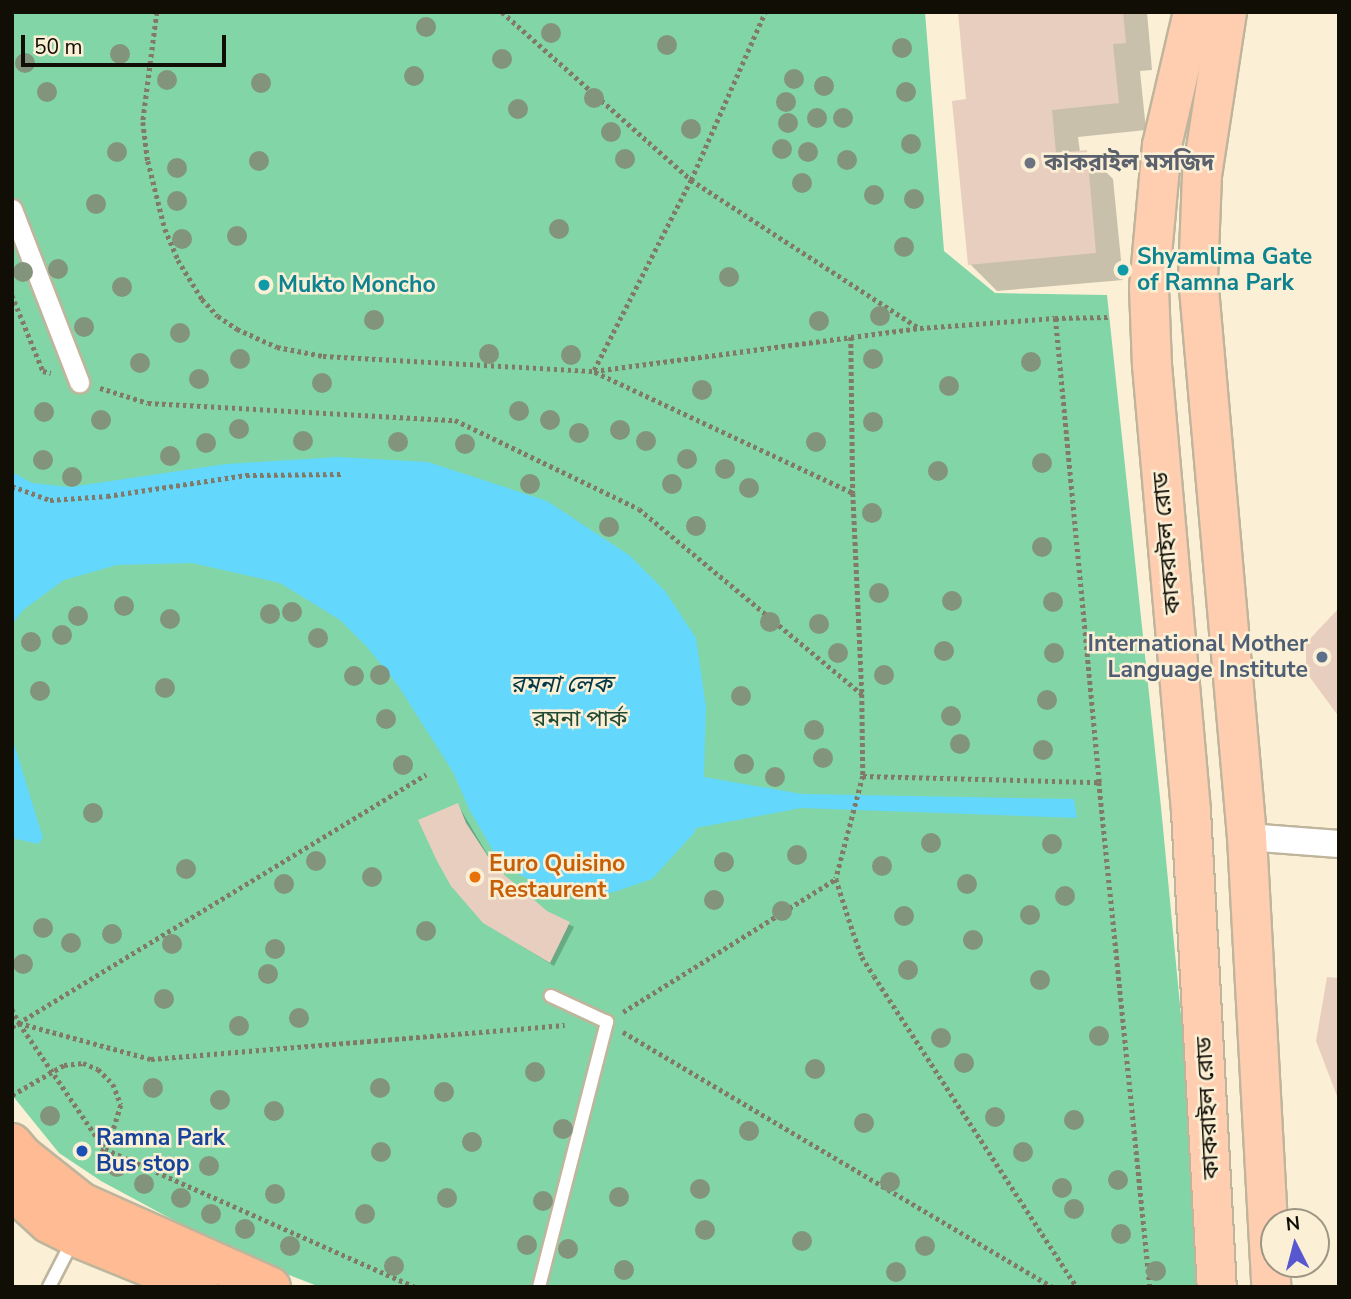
<!DOCTYPE html>
<html>
<head>
<meta charset="utf-8">
<style>
	body { margin:0 }
	#map { position:relative; width:1351px; height:1299px; overflow:hidden; background:#fbf0d6; font-family:"Nunito Sans","Noto Sans Bengali",sans-serif }
	div>[style] { position:absolute }
	[style*='--x'] { left:calc(var(--x)*1px); top:calc(var(--y)*1px); width:calc(var(--w)*1px); rotate:calc(var(--a)*1deg) }
	.green>* { inset:0; background:#82d5a6 }
	.water>* { inset:0; background:#63d7fc }
	.shadow>* { inset:0; background:#0003 }
	.building>* { inset:0; background:#e8cebe }
	.path>* { height:4.5px; margin-top:-2.25px; transform-origin:0; background:repeating-linear-gradient(90deg,#817a69 0 3.5px,transparent 0 7px) }
	.roads { filter:drop-shadow(2px 0 #bfb59c) drop-shadow(-2px 0 #bfb59c) drop-shadow(0 2px #bfb59c) drop-shadow(0 -2px #bfb59c) }
	.service>* { height:12px; margin:-6px; padding:0 6px; transform-origin:6px; border-radius:6px; background:#fff }
	.pedestrian>* { height:19px; margin:-9.5px; padding:0 9.5px; transform-origin:9.5px; border-radius:9.5px; background:#fff }
	.minor>* { height:26px; margin:-13px; padding:0 13px; transform-origin:13px; border-radius:13px; background:#fff }
	.primary>* { height:38px; margin:-19px; padding:0 19px; transform-origin:19px; border-radius:19px; background:#ffcdaf }
	.trunk>* { height:38px; margin:-19px; padding:0 19px; transform-origin:19px; border-radius:19px; background:#ffbc94 }
	.path-bridge>* { height:4.5px; margin-top:-2.25px; transform-origin:0; background:repeating-linear-gradient(90deg,#817a69 0 3.5px,transparent 0 7px) }
	.trees>* { width:20px; height:20px; margin:-10px; border-radius:50%; background:#83947c }
	.dots>* { width:19px; height:19px; translate:-50% -50%; box-sizing:border-box; border:4px solid #fbf0d6; border-radius:50% }
	span { translate:-50% -50%; white-space:nowrap; text-align:center; line-height:1.15; -webkit-text-stroke:5px #fbf0d6; paint-order:stroke }
	.worship-label { font-size:23px; color:#5b616d; font-weight:700 }
	.left { translate:0 -50%; text-align:left }
	.culture-label { font-size:23px; color:#0d838f; font-weight:700 }
	.street-label { font-size:23px; color:#110e06 }
	.service-label { font-size:23px; color:#4e5e75; font-weight:700 }
	.right { translate:-100% -50%; text-align:right }
	.park-label { font-size:23px; color:#214933 }
	.food-label { font-size:23px; color:#c56008; font-weight:700 }
	.transit-label { font-size:23px; color:#164399; font-weight:700 }
	.water-label { font-size:24px; color:#003847; font-style:italic }
	.frame { position:absolute; inset:0; border:14px solid #110e06; pointer-events:none }
	.north { position:absolute; left:1260px; top:1208px; width:70px; height:70px; box-sizing:border-box; background:#fbf0d6; border:2px solid #9d9683; border-radius:50%; rotate:354deg; font-size:19px; font-weight:700; line-height:28px; text-align:center; color:#110e06 }
	.north::after { content:''; display:block; margin:auto; width:24px; height:32px; background:#5758d0; clip-path:polygon(50% 0,100% 100%,50% 72%,0 100%) }
	.scale { position:absolute; left:21px; top:35px; width:205px; height:32px; box-sizing:border-box; border:4px solid #110e06; border-top:0; padding-left:9px; font-size:21px; line-height:24px; white-space:nowrap; color:#110e06; -webkit-text-stroke:5px #fbf0d6; paint-order:stroke }
</style>
</head>
<body>
<div id="map">
	<div class="green">
		<i style="clip-path:polygon(12px 12px,925px 12px,944px 251px,995px 293px,1107px 295px,1161px 807px,1207px 1287px,320px 1287px,240px 1256px,101px 1181px,59px 1153px,12px 1095px)"></i>
	</div>
	<div class="water">
		<i style="clip-path:polygon(337px 457px,428px 462px,547px 501px,629px 555px,665px 591px,696px 638px,706px 707px,704px 777px,802px 794px,1074px 799px,1077px 818px,801px 808px,696px 828px,694px 833px,652px 879px,614px 892px,578px 897px,547px 888px,512px 871px,498px 859px,470px 811px,453px 772px,397px 684px,367px 647px,340px 620px,280px 583px,192px 563px,117px 565px,64px 580px,23px 610px,12px 625px,12px 472px,32px 483px,70px 487px,226px 464px)"></i>
		<i style="clip-path:polygon(12px 737px,43px 838px,38px 844px,12px 838px)"></i>
	</div>
	<div class="shadow">
		<i style="clip-path:polygon(959px 12px,1147px 12px,1152px 70px,1140px 71px,1146px 130px,1078px 137px,1080px 152px,1086px 152px,1113px 179px,1123px 280px,997px 291px,970px 264px,968px 101px)"></i>
		<i style="clip-path:polygon(458px 805px,498px 872px,546px 913px,574px 927px,554px 966px,489px 926px)"></i>
		<i style="clip-path:polygon(1339px 1005px,1339px 1074px,1326px 1061px,1330px 1008px)"></i>
	</div>
	<div class="building">
		<i style="clip-path:polygon(958px 12px,1123px 12px,1126px 43px,1113px 44px,1119px 103px,1052px 110px,1056px 153px,1087px 150px,1096px 253px,968px 265px,952px 101px,966px 99px)"></i>
		<i style="clip-path:polygon(1339px 608px,1339px 717px,1306px 672px,1306px 643px)"></i>
		<i style="clip-path:polygon(458px 803px,466px 823px,495px 867px,547px 911px,570px 922px,550px 963px,483px 923px,451px 886px,437px 861px,418px 820px)"></i>
		<i style="clip-path:polygon(1327px 977px,1339px 978px,1337px 1096px,1316px 1041px)"></i>
	</div>
	<div class="path">
		<i style="--x:157;--y:12;--w:111;--a:97.3"></i>
		<i style="--x:143;--y:122;--w:39;--a:83"></i>
		<i style="--x:148;--y:161;--w:70;--a:76"></i>
		<i style="--x:165;--y:229;--w:34;--a:67"></i>
		<i style="--x:178;--y:260;--w:46;--a:58.4"></i>
		<i style="--x:202;--y:299;--w:23;--a:47"></i>
		<i style="--x:218;--y:316;--w:23;--a:34"></i>
		<i style="--x:237;--y:329;--w:44;--a:24.2"></i>
		<i style="--x:277;--y:347;--w:47;--a:11.1"></i>
		<i style="--x:323;--y:356;--w:271;--a:3.2"></i>
		<i style="--x:594;--y:371;--w:329;--a:-7.5"></i>
		<i style="--x:920;--y:328;--w:135;--a:-4.2"></i>
		<i style="--x:1055;--y:318;--w:54;--a:-1.1"></i>
		<i style="--x:502;--y:12;--w:253;--a:41.6"></i>
		<i style="--x:691;--y:180;--w:272;--a:33"></i>
		<i style="--x:12;--y:295;--w:82;--a:67.8"></i>
		<i style="--x:43;--y:371;--w:8;--a:14"></i>
		<i style="--x:851;--y:337;--w:156;--a:89.3"></i>
		<i style="--x:594;--y:370;--w:213;--a:-63"></i>
		<i style="--x:691;--y:180;--w:184;--a:-66.2"></i>
		<i style="--x:595;--y:372;--w:285;--a:25.1"></i>
		<i style="--x:853;--y:493;--w:201;--a:87.4"></i>
		<i style="--x:100;--y:388;--w:50;--a:17.4"></i>
		<i style="--x:148;--y:403;--w:307;--a:3.2"></i>
		<i style="--x:455;--y:420;--w:204;--a:25.8"></i>
		<i style="--x:639;--y:509;--w:290;--a:39.7"></i>
		<i style="--x:862;--y:694;--w:82;--a:89.3"></i>
		<i style="--x:863;--y:776;--w:106;--a:104.7"></i>
		<i style="--x:836;--y:879;--w:56;--a:72.2"></i>
		<i style="--x:853;--y:932;--w:27;--a:70"></i>
		<i style="--x:862;--y:957;--w:22;--a:58"></i>
		<i style="--x:874;--y:976;--w:371;--a:56.9"></i>
		<i style="--x:12;--y:486;--w:40;--a:20.2"></i>
		<i style="--x:50;--y:500;--w:57;--a:-4"></i>
		<i style="--x:107;--y:496;--w:141;--a:-8.6"></i>
		<i style="--x:246;--y:475;--w:95;--a:-0.6"></i>
		<i style="--x:863;--y:776;--w:236;--a:1.5"></i>
		<i style="--x:1099;--y:782;--w:466;--a:-95.4"></i>
		<i style="--x:1099;--y:782;--w:508;--a:84.23"></i>
		<i style="--x:12;--y:1009;--w:16;--a:63"></i>
		<i style="--x:19;--y:1023;--w:153;--a:55.7"></i>
		<i style="--x:105;--y:1149;--w:339;--a:24"></i>
		<i style="--x:623;--y:1012;--w:251;--a:-32"></i>
		<i style="--x:19;--y:1023;--w:137;--a:15.3"></i>
		<i style="--x:151;--y:1059;--w:415;--a:-4.7"></i>
		<i style="--x:12;--y:1027;--w:485;--a:-31.4"></i>
		<i style="--x:623;--y:1032;--w:499;--a:30.7"></i>
	</div>
	<div class="roads">
		<div class="service">
			<i style="--x:49;--y:1287;--w:53;--a:-62.9"></i>
			<i style="--x:539;--y:1287;--w:274;--a:-75.6"></i>
			<i style="--x:607;--y:1022;--w:62;--a:-155.1"></i>
		</div>
		<div class="pedestrian">
			<i style="--x:12;--y:209;--w:186;--a:68.8"></i>
		</div>
		<div class="minor">
			<i style="--x:1247;--y:837;--w:92;--a:4.4"></i>
		</div>
		<div class="primary">
			<i style="--x:1193;--y:12;--w:137;--a:103.1"></i>
			<i style="--x:1162;--y:145;--w:144;--a:95.2"></i>
			<i style="--x:1149;--y:288;--w:77;--a:87.8"></i>
			<i style="--x:1152;--y:365;--w:448;--a:85"></i>
			<i style="--x:1191;--y:811;--w:477;--a:86.9"></i>
			<i style="--x:1227;--y:12;--w:165;--a:98.7"></i>
			<i style="--x:1202;--y:175;--w:102;--a:92.2"></i>
			<i style="--x:1198;--y:277;--w:562;--a:85"></i>
			<i style="--x:1247;--y:837;--w:451;--a:86.9"></i>
		</div>
		<div class="trunk">
			<i style="--x:12;--y:1143;--w:16;--a:50"></i>
			<i style="--x:22;--y:1155;--w:75;--a:38.5"></i>
			<i style="--x:81;--y:1202;--w:208;--a:24.1"></i>
			<i style="--x:12;--y:1190;--w:49;--a:42.5"></i>
			<i style="--x:48;--y:1223;--w:30;--a:27"></i>
			<i style="--x:75;--y:1237;--w:133;--a:22.1"></i>
		</div>
	</div>
	<div class="path-bridge">
		<i style="--x:12;--y:1095;--w:60;--a:-30"></i>
		<i style="--x:64;--y:1065;--w:19;--a:-6"></i>
		<i style="--x:83;--y:1063;--w:16;--a:22"></i>
		<i style="--x:98;--y:1069;--w:21;--a:45"></i>
		<i style="--x:113;--y:1084;--w:22;--a:69"></i>
		<i style="--x:121;--y:1105;--w:41;--a:107.1"></i>
		<i style="--x:109;--y:1144;--w:20;--a:131"></i>
	</div>
	<div class="trees">
		<i style="left:426px;top:27px"></i>
		<i style="left:551px;top:33px"></i>
		<i style="left:667px;top:45px"></i>
		<i style="left:902px;top:48px"></i>
		<i style="left:120px;top:54px"></i>
		<i style="left:502px;top:59px"></i>
		<i style="left:25px;top:63px"></i>
		<i style="left:414px;top:76px"></i>
		<i style="left:794px;top:79px"></i>
		<i style="left:167px;top:80px"></i>
		<i style="left:261px;top:83px"></i>
		<i style="left:824px;top:86px"></i>
		<i style="left:47px;top:92px"></i>
		<i style="left:906px;top:92px"></i>
		<i style="left:594px;top:98px"></i>
		<i style="left:786px;top:102px"></i>
		<i style="left:518px;top:109px"></i>
		<i style="left:817px;top:118px"></i>
		<i style="left:843px;top:118px"></i>
		<i style="left:788px;top:123px"></i>
		<i style="left:691px;top:129px"></i>
		<i style="left:611px;top:132px"></i>
		<i style="left:911px;top:144px"></i>
		<i style="left:782px;top:149px"></i>
		<i style="left:117px;top:152px"></i>
		<i style="left:808px;top:152px"></i>
		<i style="left:625px;top:159px"></i>
		<i style="left:847px;top:160px"></i>
		<i style="left:259px;top:161px"></i>
		<i style="left:177px;top:168px"></i>
		<i style="left:802px;top:183px"></i>
		<i style="left:874px;top:195px"></i>
		<i style="left:914px;top:199px"></i>
		<i style="left:177px;top:201px"></i>
		<i style="left:96px;top:204px"></i>
		<i style="left:559px;top:229px"></i>
		<i style="left:237px;top:236px"></i>
		<i style="left:182px;top:239px"></i>
		<i style="left:904px;top:247px"></i>
		<i style="left:58px;top:269px"></i>
		<i style="left:23px;top:272px"></i>
		<i style="left:729px;top:277px"></i>
		<i style="left:122px;top:287px"></i>
		<i style="left:880px;top:316px"></i>
		<i style="left:374px;top:320px"></i>
		<i style="left:819px;top:321px"></i>
		<i style="left:84px;top:327px"></i>
		<i style="left:180px;top:333px"></i>
		<i style="left:489px;top:354px"></i>
		<i style="left:571px;top:355px"></i>
		<i style="left:240px;top:359px"></i>
		<i style="left:873px;top:359px"></i>
		<i style="left:1031px;top:362px"></i>
		<i style="left:140px;top:363px"></i>
		<i style="left:199px;top:379px"></i>
		<i style="left:322px;top:383px"></i>
		<i style="left:949px;top:386px"></i>
		<i style="left:702px;top:390px"></i>
		<i style="left:519px;top:411px"></i>
		<i style="left:44px;top:412px"></i>
		<i style="left:101px;top:420px"></i>
		<i style="left:550px;top:420px"></i>
		<i style="left:873px;top:422px"></i>
		<i style="left:239px;top:429px"></i>
		<i style="left:620px;top:430px"></i>
		<i style="left:579px;top:433px"></i>
		<i style="left:303px;top:441px"></i>
		<i style="left:646px;top:441px"></i>
		<i style="left:398px;top:442px"></i>
		<i style="left:816px;top:442px"></i>
		<i style="left:206px;top:443px"></i>
		<i style="left:465px;top:444px"></i>
		<i style="left:170px;top:456px"></i>
		<i style="left:687px;top:459px"></i>
		<i style="left:43px;top:460px"></i>
		<i style="left:1042px;top:463px"></i>
		<i style="left:725px;top:469px"></i>
		<i style="left:938px;top:471px"></i>
		<i style="left:72px;top:477px"></i>
		<i style="left:530px;top:484px"></i>
		<i style="left:672px;top:484px"></i>
		<i style="left:749px;top:488px"></i>
		<i style="left:872px;top:513px"></i>
		<i style="left:696px;top:526px"></i>
		<i style="left:609px;top:527px"></i>
		<i style="left:1042px;top:547px"></i>
		<i style="left:879px;top:593px"></i>
		<i style="left:952px;top:601px"></i>
		<i style="left:1053px;top:602px"></i>
		<i style="left:124px;top:606px"></i>
		<i style="left:292px;top:612px"></i>
		<i style="left:270px;top:614px"></i>
		<i style="left:78px;top:616px"></i>
		<i style="left:170px;top:619px"></i>
		<i style="left:770px;top:622px"></i>
		<i style="left:819px;top:624px"></i>
		<i style="left:62px;top:635px"></i>
		<i style="left:318px;top:638px"></i>
		<i style="left:31px;top:642px"></i>
		<i style="left:944px;top:651px"></i>
		<i style="left:838px;top:653px"></i>
		<i style="left:1054px;top:653px"></i>
		<i style="left:380px;top:675px"></i>
		<i style="left:884px;top:675px"></i>
		<i style="left:354px;top:676px"></i>
		<i style="left:165px;top:688px"></i>
		<i style="left:40px;top:691px"></i>
		<i style="left:741px;top:696px"></i>
		<i style="left:1047px;top:700px"></i>
		<i style="left:951px;top:716px"></i>
		<i style="left:386px;top:719px"></i>
		<i style="left:814px;top:730px"></i>
		<i style="left:960px;top:744px"></i>
		<i style="left:1043px;top:750px"></i>
		<i style="left:823px;top:758px"></i>
		<i style="left:744px;top:764px"></i>
		<i style="left:403px;top:765px"></i>
		<i style="left:775px;top:777px"></i>
		<i style="left:93px;top:813px"></i>
		<i style="left:931px;top:843px"></i>
		<i style="left:1052px;top:844px"></i>
		<i style="left:797px;top:855px"></i>
		<i style="left:316px;top:861px"></i>
		<i style="left:724px;top:862px"></i>
		<i style="left:882px;top:866px"></i>
		<i style="left:186px;top:869px"></i>
		<i style="left:372px;top:877px"></i>
		<i style="left:284px;top:884px"></i>
		<i style="left:967px;top:884px"></i>
		<i style="left:1065px;top:896px"></i>
		<i style="left:714px;top:900px"></i>
		<i style="left:782px;top:911px"></i>
		<i style="left:1030px;top:915px"></i>
		<i style="left:904px;top:916px"></i>
		<i style="left:43px;top:928px"></i>
		<i style="left:426px;top:931px"></i>
		<i style="left:112px;top:934px"></i>
		<i style="left:973px;top:940px"></i>
		<i style="left:71px;top:943px"></i>
		<i style="left:172px;top:944px"></i>
		<i style="left:275px;top:949px"></i>
		<i style="left:23px;top:964px"></i>
		<i style="left:908px;top:970px"></i>
		<i style="left:268px;top:974px"></i>
		<i style="left:1040px;top:980px"></i>
		<i style="left:164px;top:999px"></i>
		<i style="left:299px;top:1018px"></i>
		<i style="left:239px;top:1026px"></i>
		<i style="left:1099px;top:1036px"></i>
		<i style="left:941px;top:1038px"></i>
		<i style="left:964px;top:1063px"></i>
		<i style="left:815px;top:1069px"></i>
		<i style="left:535px;top:1072px"></i>
		<i style="left:153px;top:1088px"></i>
		<i style="left:380px;top:1088px"></i>
		<i style="left:444px;top:1092px"></i>
		<i style="left:220px;top:1100px"></i>
		<i style="left:274px;top:1111px"></i>
		<i style="left:50px;top:1116px"></i>
		<i style="left:995px;top:1117px"></i>
		<i style="left:1074px;top:1120px"></i>
		<i style="left:864px;top:1123px"></i>
		<i style="left:563px;top:1129px"></i>
		<i style="left:749px;top:1131px"></i>
		<i style="left:472px;top:1142px"></i>
		<i style="left:381px;top:1152px"></i>
		<i style="left:1023px;top:1152px"></i>
		<i style="left:209px;top:1166px"></i>
		<i style="left:117px;top:1167px"></i>
		<i style="left:1118px;top:1180px"></i>
		<i style="left:890px;top:1182px"></i>
		<i style="left:144px;top:1184px"></i>
		<i style="left:1062px;top:1188px"></i>
		<i style="left:700px;top:1189px"></i>
		<i style="left:275px;top:1194px"></i>
		<i style="left:619px;top:1197px"></i>
		<i style="left:181px;top:1198px"></i>
		<i style="left:447px;top:1198px"></i>
		<i style="left:543px;top:1201px"></i>
		<i style="left:1074px;top:1209px"></i>
		<i style="left:211px;top:1214px"></i>
		<i style="left:365px;top:1214px"></i>
		<i style="left:245px;top:1229px"></i>
		<i style="left:705px;top:1230px"></i>
		<i style="left:1121px;top:1234px"></i>
		<i style="left:802px;top:1241px"></i>
		<i style="left:527px;top:1245px"></i>
		<i style="left:290px;top:1246px"></i>
		<i style="left:925px;top:1246px"></i>
		<i style="left:568px;top:1249px"></i>
		<i style="left:394px;top:1266px"></i>
		<i style="left:624px;top:1270px"></i>
		<i style="left:1156px;top:1271px"></i>
		<i style="left:896px;top:1272px"></i>
	</div>
	<div class="dots">
		<i style="left:1030px;top:163px;background:#6b7280"></i>
		<i style="left:1123px;top:270px;background:#0f9aa8"></i>
		<i style="left:264px;top:285px;background:#0f9aa8"></i>
		<i style="left:1322px;top:657px;background:#5c6f8a"></i>
		<i style="left:475px;top:877px;background:#e8710a"></i>
		<i style="left:82px;top:1151px;background:#1a4fb4"></i>
	</div>
	<div class="worship-label">
		<span class="left" style="left:1044px;top:163px">কাকরাইল মসজিদ</span>
	</div>
	<div class="culture-label">
		<span class="left" style="left:1137px;top:270px">Shyamlima Gate<br>of Ramna Park</span>
		<span class="left" style="left:278px;top:285px">Mukto Moncho</span>
	</div>
	<div class="street-label">
		<span style="left:1167px;top:543px;rotate:-95deg">কাকরাইল রোড</span>
		<span style="left:1208px;top:1108px;rotate:-93deg">কাকরাইল রোড</span>
	</div>
	<div class="service-label">
		<span class="right" style="left:1308px;top:657px">International Mother<br>Language Institute</span>
	</div>
	<div class="park-label">
		<span style="left:580px;top:719px">রমনা পার্ক</span>
	</div>
	<div class="food-label">
		<span class="left" style="left:489px;top:877px">Euro Quisino<br>Restaurent</span>
	</div>
	<div class="transit-label">
		<span class="left" style="left:96px;top:1151px">Ramna Park<br>Bus stop</span>
	</div>
	<div class="water-label">
		<span style="left:561px;top:685px">রমনা লেক</span>
	</div>
	<div class="frame"></div>
	<div class="north">N</div>
	<div class="scale">50 m</div>
</div>
</body>
</html>
